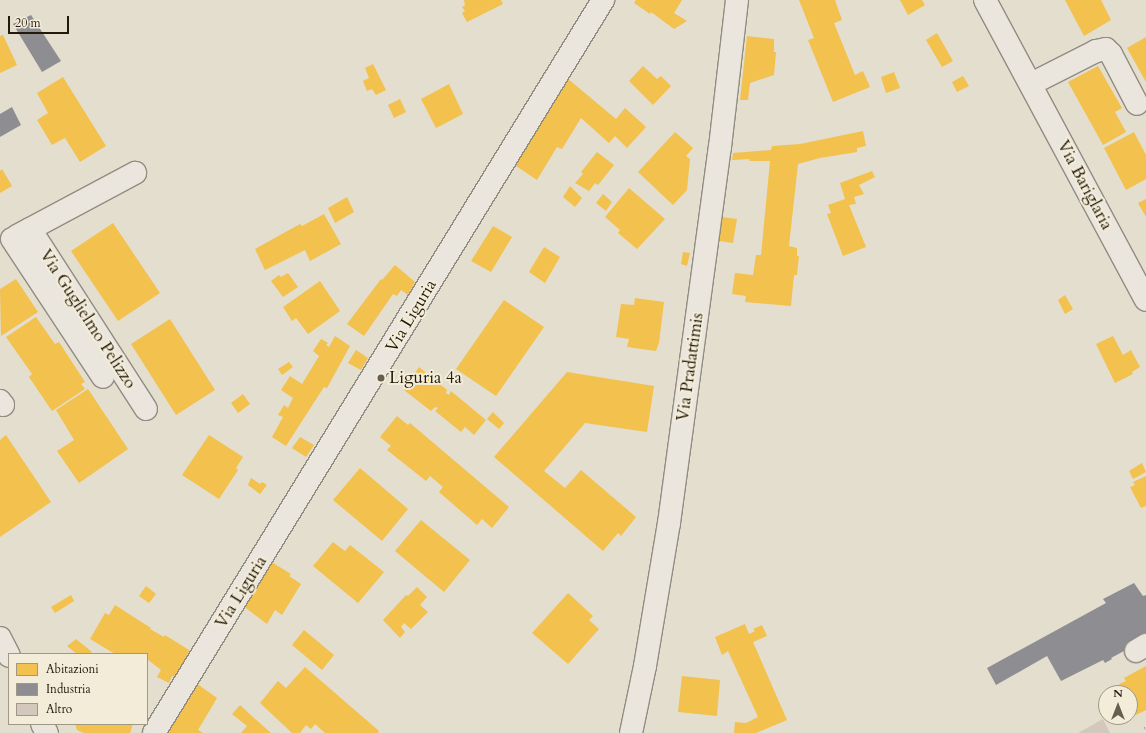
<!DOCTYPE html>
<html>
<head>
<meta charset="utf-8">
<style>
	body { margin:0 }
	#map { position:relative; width:1146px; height:733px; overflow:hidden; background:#e4dece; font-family:Cardo,serif }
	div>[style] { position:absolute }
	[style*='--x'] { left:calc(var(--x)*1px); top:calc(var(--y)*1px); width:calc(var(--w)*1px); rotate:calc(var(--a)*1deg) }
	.homes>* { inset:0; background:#f2c14e }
	.industry>* { inset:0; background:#8d8d92 }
	.building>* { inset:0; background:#d4c7bc }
	.path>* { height:2.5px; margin-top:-1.25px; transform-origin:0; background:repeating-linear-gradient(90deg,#a3a098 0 1px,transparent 0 3px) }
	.roads { filter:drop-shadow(1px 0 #918c82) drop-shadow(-1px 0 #918c82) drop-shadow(0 1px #918c82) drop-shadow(0 -1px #918c82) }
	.minor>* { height:22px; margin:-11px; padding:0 11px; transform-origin:11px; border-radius:11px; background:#eae6de }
	.dots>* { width:11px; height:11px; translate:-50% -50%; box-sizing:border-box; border:2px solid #f3ecd9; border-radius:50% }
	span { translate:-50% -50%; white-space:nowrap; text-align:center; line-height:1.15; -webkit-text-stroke:4px #f3ecd9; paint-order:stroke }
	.street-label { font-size:17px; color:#23190b }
	.poi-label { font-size:17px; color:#23190b }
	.left { translate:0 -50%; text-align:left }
	.legend { position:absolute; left:8px; top:653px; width:140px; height:72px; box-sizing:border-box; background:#f3ecd9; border:1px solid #a09887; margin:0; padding:5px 7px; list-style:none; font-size:12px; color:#23190b }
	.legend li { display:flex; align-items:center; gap:8px; height:20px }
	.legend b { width:20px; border:1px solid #a09887 }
	.north { position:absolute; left:1098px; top:685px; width:40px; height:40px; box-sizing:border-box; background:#f3ecd9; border:1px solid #a09887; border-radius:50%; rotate:0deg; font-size:11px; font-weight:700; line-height:16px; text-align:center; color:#23190b }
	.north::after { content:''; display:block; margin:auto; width:14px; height:18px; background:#675e4f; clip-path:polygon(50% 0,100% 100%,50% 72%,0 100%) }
	.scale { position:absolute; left:8px; top:16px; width:61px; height:18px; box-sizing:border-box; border:2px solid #23190b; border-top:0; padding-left:5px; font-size:12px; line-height:14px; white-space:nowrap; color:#23190b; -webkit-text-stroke:3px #f3ecd9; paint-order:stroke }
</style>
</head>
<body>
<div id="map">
	<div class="homes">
		<i style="clip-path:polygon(464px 0,501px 0,503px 4px,467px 22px,462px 13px,465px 11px,462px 7px,465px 5px)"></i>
		<i style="clip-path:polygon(636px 0,682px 0,674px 13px,687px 21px,674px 29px,651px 12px,650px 14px,634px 3px)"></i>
		<i style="clip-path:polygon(799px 0,835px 0,842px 20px,834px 23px,855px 75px,863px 71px,870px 87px,833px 102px,808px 40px,814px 38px)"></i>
		<i style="clip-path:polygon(900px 0,922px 0,925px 5px,908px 15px)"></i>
		<i style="clip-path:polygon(1065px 0,1101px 0,1111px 20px,1084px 36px)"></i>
		<i style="clip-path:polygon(937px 33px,953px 61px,942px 67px,926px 40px)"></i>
		<i style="clip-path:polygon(3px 35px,17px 65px,0 73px,0 36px)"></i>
		<i style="clip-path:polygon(747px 36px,774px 39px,774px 52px,776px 52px,774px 75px,750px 83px,748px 100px,740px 100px)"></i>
		<i style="clip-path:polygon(1146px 37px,1146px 82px,1127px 48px)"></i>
		<i style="clip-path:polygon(373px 64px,386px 90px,376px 95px,372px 89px,367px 91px,363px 81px,369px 78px,365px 68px)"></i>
		<i style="clip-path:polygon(643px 66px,657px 79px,661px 76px,671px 86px,653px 105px,629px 81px)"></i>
		<i style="clip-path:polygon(1098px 66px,1122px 108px,1115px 112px,1126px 132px,1103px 145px,1068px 82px)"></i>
		<i style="clip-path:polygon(894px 72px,900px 88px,886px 93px,881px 77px)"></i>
		<i style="clip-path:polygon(963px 76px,969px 86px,957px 92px,952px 82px)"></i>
		<i style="clip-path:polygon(63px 77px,106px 146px,80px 162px,65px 138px,52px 145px,37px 120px,48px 113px,37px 93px)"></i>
		<i style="clip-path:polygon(567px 78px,616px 119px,625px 108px,646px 127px,627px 148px,615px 136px,609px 143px,581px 118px,562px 149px,557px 147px,537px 180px,513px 164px)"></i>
		<i style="clip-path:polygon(449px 84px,463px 114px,436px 128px,421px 99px)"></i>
		<i style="clip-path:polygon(400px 99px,406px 112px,394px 118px,388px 105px)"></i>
		<i style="clip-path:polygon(863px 131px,866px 146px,857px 148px,857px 152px,820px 158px,798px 164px,789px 246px,797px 248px,797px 256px,799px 256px,797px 275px,794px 275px,791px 306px,745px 302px,746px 296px,732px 294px,735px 273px,753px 275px,756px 255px,761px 255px,770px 161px,750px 161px,749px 159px,732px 160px,733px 153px,771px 150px,772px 146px,800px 144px)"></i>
		<i style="clip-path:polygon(675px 132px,693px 148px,686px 156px,690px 159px,687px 190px,673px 205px,638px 172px)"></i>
		<i style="clip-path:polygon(1134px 132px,1146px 155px,1146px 179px,1126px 190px,1104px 148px)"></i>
		<i style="clip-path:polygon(597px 152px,614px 165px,598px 185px,595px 183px,589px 191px,575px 183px,583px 174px,581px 172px)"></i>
		<i style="clip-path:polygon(2px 169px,12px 186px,0 193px,0 171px)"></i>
		<i style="clip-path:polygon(872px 171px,875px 177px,859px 185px,864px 194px,854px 197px,856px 204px,849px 205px,866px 247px,843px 256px,827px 214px,831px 213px,828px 205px,845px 199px,840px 183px)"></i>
		<i style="clip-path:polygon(570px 186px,582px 198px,575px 207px,563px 197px)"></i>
		<i style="clip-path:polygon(629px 188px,665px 219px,637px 249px,618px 233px,620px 230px,605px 217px)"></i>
		<i style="clip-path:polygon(603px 194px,612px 202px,606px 211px,596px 203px)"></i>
		<i style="clip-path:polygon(347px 197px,354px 212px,335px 223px,328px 208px)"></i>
		<i style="clip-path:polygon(1146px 199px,1146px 217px,1138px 203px)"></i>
		<i style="clip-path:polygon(324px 214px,341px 244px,310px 261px,305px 250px,265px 270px,255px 249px,300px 224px,302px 226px)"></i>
		<i style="clip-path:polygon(722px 217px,737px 219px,733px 243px,719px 241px)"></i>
		<i style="clip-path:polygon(113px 223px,160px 293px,118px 321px,71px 251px)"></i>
		<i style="clip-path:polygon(493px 226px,512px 237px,491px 272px,471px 261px)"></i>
		<i style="clip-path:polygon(544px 247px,560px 257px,545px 283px,529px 272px)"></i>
		<i style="clip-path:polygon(683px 252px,690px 253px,687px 266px,681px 264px)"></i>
		<i style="clip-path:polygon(395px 265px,415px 282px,408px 295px,401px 290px,397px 296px,393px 294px,364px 336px,347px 324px,381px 279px,382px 280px)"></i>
		<i style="clip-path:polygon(288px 273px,298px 287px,283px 297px,271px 281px,279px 275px,281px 277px)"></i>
		<i style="clip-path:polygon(16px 279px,38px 312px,1px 336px,0 289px)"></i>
		<i style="clip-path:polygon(320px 281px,340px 311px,308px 334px,296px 318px,292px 321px,283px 307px)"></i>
		<i style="clip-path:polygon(1065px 295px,1073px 309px,1065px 314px,1058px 300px)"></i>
		<i style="clip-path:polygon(635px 298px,664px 302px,659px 343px,656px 351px,627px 347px,629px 339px,616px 337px,621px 304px,634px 305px)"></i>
		<i style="clip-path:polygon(504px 300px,544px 327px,496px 396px,456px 369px)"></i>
		<i style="clip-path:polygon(36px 317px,55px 344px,59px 342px,85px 382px,81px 384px,85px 389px,52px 411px,29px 377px,32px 374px,6px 337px)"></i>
		<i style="clip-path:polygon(170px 319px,215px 390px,176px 415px,131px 344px)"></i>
		<i style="clip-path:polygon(335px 336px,350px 346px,327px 388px,324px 387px,286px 446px,272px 437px,283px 417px,278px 415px,284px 405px,288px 408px,293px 398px,281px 390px,290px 376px,302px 384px,319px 356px,313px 351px,321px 339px,328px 343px,326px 345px,329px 347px)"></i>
		<i style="clip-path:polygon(1113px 336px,1123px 355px,1131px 350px,1140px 367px,1132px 372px,1133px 374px,1115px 383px,1096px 344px)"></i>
		<i style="clip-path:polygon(356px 350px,368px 358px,361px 370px,348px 363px)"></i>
		<i style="clip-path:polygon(289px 362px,293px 367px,282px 375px,278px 369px)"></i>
		<i style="clip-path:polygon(419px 367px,447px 390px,446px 393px,449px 395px,451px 391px,486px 420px,474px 435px,465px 427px,461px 432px,435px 411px,438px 408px,435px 407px,431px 411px,404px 390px)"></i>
		<i style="clip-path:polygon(567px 372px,654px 386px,647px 432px,585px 423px,544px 471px,565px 488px,581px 470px,636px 517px,621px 536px,618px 533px,603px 551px,494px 457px)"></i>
		<i style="clip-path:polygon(88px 389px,128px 449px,79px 483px,57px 451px,74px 440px,56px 410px)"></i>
		<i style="clip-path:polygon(243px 394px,250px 404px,238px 413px,231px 403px)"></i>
		<i style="clip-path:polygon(493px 412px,504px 423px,499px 429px,487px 419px)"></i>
		<i style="clip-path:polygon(397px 416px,408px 425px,410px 423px,509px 507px,492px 528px,482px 519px,477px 525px,439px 492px,443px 487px,430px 476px,426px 481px,387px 450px,391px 446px,380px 437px)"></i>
		<i style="clip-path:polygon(6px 435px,51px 502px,0 537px,0 440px)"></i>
		<i style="clip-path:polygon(209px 435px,243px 457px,236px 468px,238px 470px,219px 499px,182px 475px)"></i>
		<i style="clip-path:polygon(300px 437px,314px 445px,306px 457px,292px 448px)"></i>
		<i style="clip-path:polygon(1142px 463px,1146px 472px,1133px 479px,1129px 471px)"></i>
		<i style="clip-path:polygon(360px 468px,408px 509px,382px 541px,333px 500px)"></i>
		<i style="clip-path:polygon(1146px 476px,1146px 506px,1141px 508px,1130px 487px,1135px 485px,1133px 482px)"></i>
		<i style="clip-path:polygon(251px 478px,260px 484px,262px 482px,267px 485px,260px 494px,248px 485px)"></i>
		<i style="clip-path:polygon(421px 520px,470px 560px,444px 592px,395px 551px)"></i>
		<i style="clip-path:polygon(333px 542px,345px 551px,350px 545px,384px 572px,358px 603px,313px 566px)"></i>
		<i style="clip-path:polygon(270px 561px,291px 574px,289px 576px,301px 584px,282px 615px,275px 610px,267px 624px,243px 606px)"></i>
		<i style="clip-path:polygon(146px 586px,156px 594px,149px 603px,139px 596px)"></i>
		<i style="clip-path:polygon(417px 587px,427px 597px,420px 605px,428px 612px,411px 629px,404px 623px,401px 627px,405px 632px,400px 638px,383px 620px,406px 595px,408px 596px)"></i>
		<i style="clip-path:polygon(568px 593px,593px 616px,589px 620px,599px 629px,568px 664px,532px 633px)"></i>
		<i style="clip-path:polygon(71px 595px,74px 601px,55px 613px,51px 607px)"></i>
		<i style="clip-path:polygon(115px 605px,151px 628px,150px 629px,164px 637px,165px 635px,189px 650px,187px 659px,175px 677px,172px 676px,169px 683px,157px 677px,161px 670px,147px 659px,147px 654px,115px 654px,90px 639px,105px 613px,109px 615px)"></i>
		<i style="clip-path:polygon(745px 624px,749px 634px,755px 631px,753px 629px,762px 625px,767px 636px,753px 642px,787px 720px,756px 733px,734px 733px,735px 722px,746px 723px,758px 717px,728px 651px,722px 655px,715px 637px)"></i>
		<i style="clip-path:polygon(304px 630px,334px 655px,322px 670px,292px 645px)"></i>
		<i style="clip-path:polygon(76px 639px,92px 652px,90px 654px,77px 654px,67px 646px)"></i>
		<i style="clip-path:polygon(1146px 666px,1146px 710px,1136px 715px,1130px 704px,1130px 693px,1124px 693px,1119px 684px,1126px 681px,1124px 678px)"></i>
		<i style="clip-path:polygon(305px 667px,379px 731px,378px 733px,325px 733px,315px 724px,311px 729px,306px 725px,300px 733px,292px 733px,260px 703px,278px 681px,286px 688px)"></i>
		<i style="clip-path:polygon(682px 676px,720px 680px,717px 716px,678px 712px)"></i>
		<i style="clip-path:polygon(196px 683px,217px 698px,198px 730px,203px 733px,167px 733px,175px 719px,174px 719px)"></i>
		<i style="clip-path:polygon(240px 705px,254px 718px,271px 733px,241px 733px,247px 726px,232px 714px)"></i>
		<i style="clip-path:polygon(75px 724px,133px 724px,130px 733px,84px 733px,77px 730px)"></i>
	</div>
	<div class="industry">
		<i style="clip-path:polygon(31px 15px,61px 61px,42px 72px,13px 24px)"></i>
		<i style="clip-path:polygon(12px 107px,21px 125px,0 137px,0 114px)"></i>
		<i style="clip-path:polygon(1134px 583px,1143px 596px,1146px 595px,1146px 639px,1111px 658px,1112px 659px,1105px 663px,1103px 660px,1061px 681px,1047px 656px,996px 685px,987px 668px,1106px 603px,1103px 599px)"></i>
	</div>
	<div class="building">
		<i style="clip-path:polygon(1103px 719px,1110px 733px,1078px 733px)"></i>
	</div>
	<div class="path">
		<i style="--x:1144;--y:728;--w:2;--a:-27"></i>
	</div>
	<div class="roads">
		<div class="minor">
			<i style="--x:985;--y:0;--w:340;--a:61.8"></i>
			<i style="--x:1031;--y:84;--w:73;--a:-26.9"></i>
			<i style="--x:1096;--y:51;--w:10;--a:-11"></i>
			<i style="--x:1106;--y:49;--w:7;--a:45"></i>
			<i style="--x:1111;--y:54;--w:56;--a:62.5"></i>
			<i style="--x:30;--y:229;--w:214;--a:57.2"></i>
			<i style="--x:17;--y:236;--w:134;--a:-28.1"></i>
			<i style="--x:12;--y:239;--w:165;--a:56.6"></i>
			<i style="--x:0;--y:401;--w:5;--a:53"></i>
			<i style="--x:0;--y:638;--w:20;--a:63"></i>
			<i style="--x:1136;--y:651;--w:12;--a:-31"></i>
			<i style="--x:42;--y:724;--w:10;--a:61"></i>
			<i style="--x:154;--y:733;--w:860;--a:-58.51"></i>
			<i style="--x:631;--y:733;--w:68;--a:-78.2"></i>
			<i style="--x:645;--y:666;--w:145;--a:-80.5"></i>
			<i style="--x:669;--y:523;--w:379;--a:-82.3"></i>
			<i style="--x:720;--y:147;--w:148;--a:-83.4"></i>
		</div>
	</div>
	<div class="dots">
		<i style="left:381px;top:378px;background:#675e4f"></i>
	</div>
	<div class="street-label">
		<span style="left:1085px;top:185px;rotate:62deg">Via Bariglaria</span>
		<span style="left:411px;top:316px;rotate:-59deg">Via Liguria</span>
		<span style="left:88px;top:319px;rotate:57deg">Via Guglielmo Pelizzo</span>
		<span style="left:690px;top:367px;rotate:-82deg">Via Pradattimis</span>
		<span style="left:241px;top:592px;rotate:-58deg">Via Liguria</span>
	</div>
	<div class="poi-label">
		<span class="left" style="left:389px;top:378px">Liguria 4a</span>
	</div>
	<ul class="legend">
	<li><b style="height:11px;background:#f2c14e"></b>Abitazioni</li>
	<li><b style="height:11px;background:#8d8d92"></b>Industria</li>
	<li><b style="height:11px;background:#d4c7bc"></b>Altro</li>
	</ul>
	<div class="north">N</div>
	<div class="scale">20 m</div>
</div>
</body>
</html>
